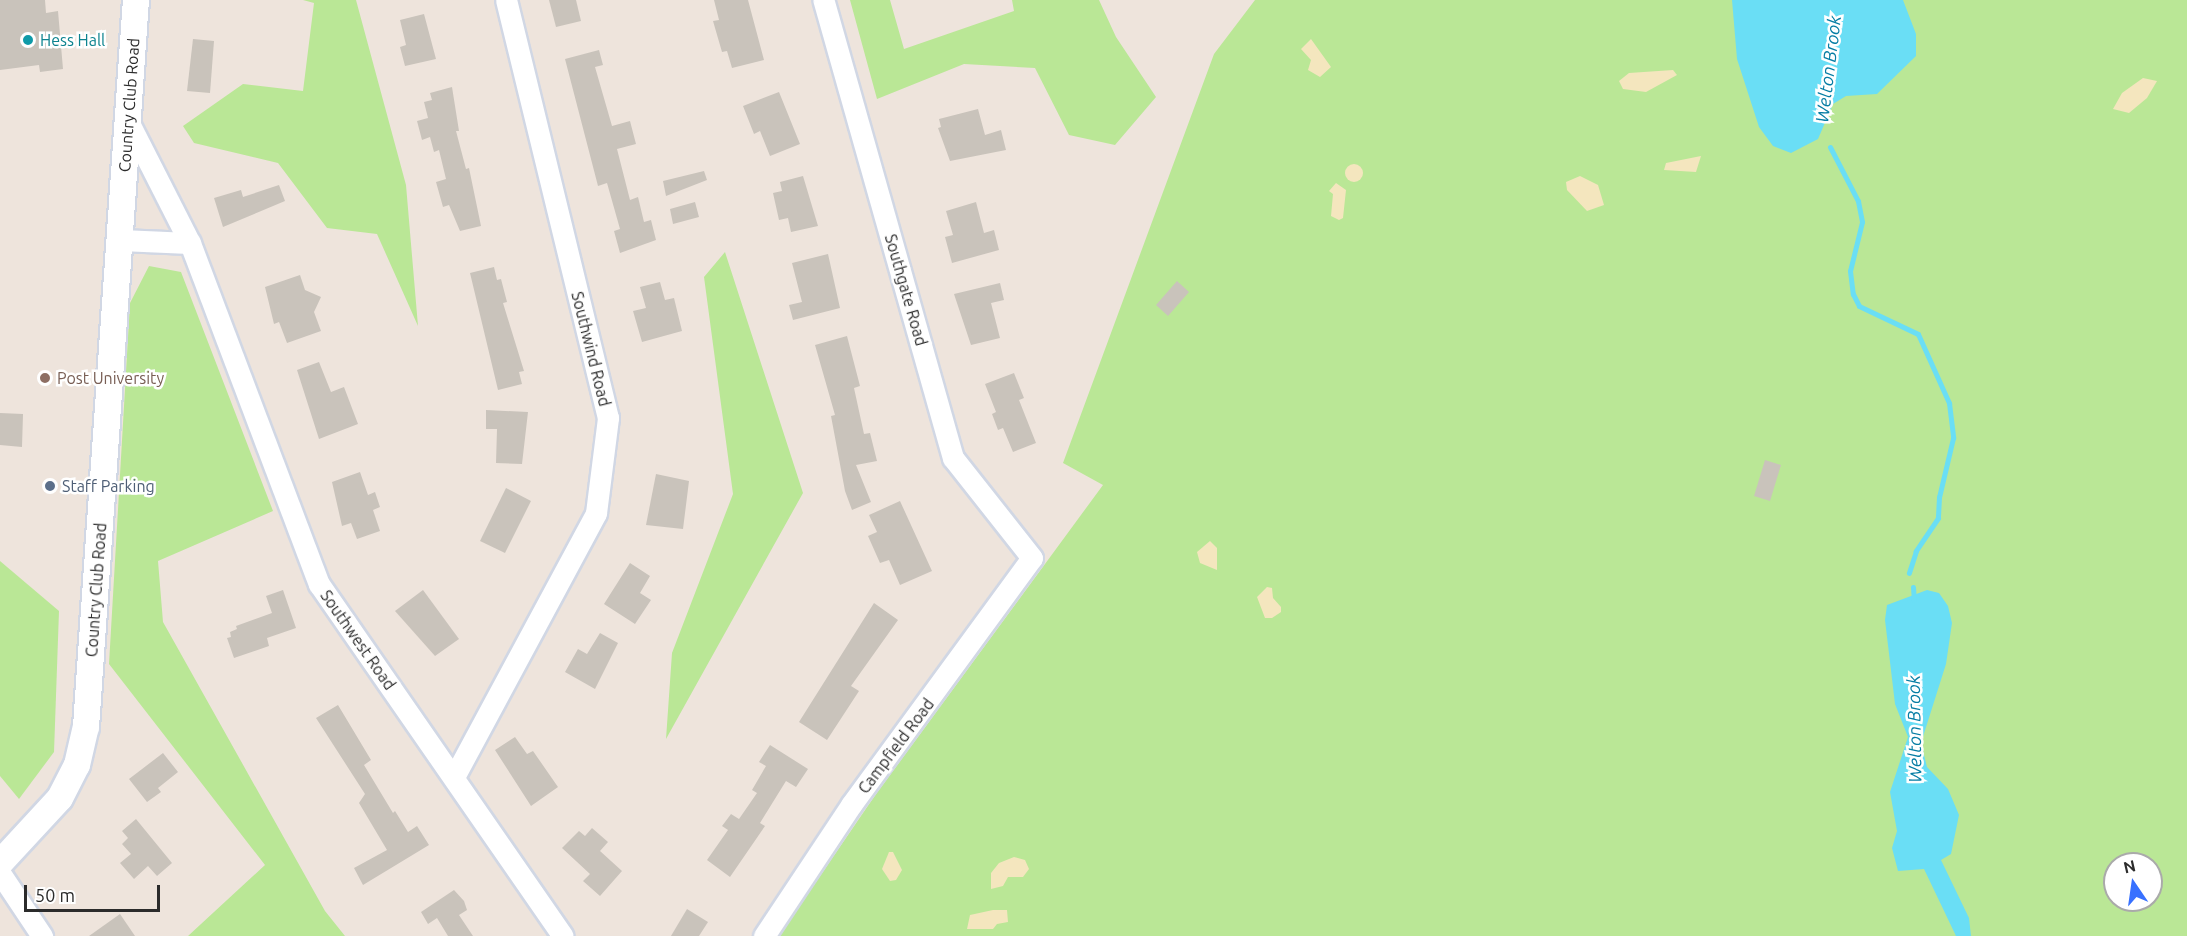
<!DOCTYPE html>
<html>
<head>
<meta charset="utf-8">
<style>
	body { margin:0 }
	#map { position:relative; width:2187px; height:936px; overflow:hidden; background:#eee4dc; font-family:Ubuntu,sans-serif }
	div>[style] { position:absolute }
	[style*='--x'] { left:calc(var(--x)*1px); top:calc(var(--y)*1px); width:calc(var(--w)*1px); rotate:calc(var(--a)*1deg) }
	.green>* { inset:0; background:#bae796 }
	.sand>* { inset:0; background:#f4e6be }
	.round { border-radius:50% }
	.water>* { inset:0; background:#6adef5 }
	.stream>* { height:5px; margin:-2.5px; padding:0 2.5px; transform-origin:2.5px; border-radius:2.5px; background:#6adef5 }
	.building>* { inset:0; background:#c9c3bb }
	.roads { filter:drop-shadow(2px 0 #d1d7e4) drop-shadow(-2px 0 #d1d7e4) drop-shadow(0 2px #d1d7e4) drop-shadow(0 -2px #d1d7e4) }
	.minor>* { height:21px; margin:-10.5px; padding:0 10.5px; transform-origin:10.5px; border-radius:10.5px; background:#fff }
	.tertiary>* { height:26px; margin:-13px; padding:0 13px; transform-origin:13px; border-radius:13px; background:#fff }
	.dots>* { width:16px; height:16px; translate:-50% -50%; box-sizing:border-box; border:3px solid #fff; border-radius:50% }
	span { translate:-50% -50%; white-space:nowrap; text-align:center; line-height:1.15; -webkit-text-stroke:5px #fff; paint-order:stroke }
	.culture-label { font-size:16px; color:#0d838f }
	.left { translate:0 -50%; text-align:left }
	.street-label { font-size:16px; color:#2b2b2b }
	.education-label { font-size:16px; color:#785e54 }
	.service-label { font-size:16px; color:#4e5e75 }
	.water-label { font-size:18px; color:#067da4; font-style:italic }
	.north { position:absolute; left:2103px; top:852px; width:60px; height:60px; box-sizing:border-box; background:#fff; border:2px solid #aaa; border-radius:50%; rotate:347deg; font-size:16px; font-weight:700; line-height:24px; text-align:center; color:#2b2b2b }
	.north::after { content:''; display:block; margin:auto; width:21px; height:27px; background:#3871ff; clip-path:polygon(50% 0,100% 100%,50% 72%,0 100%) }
	.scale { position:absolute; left:24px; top:885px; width:136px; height:27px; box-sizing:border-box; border:3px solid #2b2b2b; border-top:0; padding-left:8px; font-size:18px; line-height:21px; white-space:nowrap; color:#2b2b2b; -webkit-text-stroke:4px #fff; paint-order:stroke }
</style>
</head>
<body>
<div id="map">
	<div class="green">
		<i style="clip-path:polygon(303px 0,356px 0,406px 185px,418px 326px,377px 234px,327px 228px,278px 163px,194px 143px,183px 126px,243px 84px,303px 91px,314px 3px)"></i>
		<i style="clip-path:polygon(850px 0,890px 0,904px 49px,1014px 11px,1012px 0,1099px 0,1116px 37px,1156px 97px,1115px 145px,1069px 135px,1035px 68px,964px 64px,877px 99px)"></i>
		<i style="clip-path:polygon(evenodd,1255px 0,2187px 0,2187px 936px,779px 936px,876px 794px,1103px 485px,1063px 463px,1214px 54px,1255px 0,2115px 864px,2151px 864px,2151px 900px,2115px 900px,2115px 864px)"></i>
		<i style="clip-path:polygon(725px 252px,803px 493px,666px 739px,672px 653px,733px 494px,704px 277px)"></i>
		<i style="clip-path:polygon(149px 266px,181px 272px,273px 511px,158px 561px,163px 622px,325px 911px,345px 936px,188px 936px,265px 865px,109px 664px,130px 303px)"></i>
		<i style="clip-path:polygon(0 561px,59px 611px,54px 752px,19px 799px,0 776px)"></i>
	</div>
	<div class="sand">
		<i style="clip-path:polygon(1311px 39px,1331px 67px,1320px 77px,1308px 70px,1311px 60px,1301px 49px)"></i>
		<i style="clip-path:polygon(1673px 70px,1677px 75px,1646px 92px,1623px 89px,1619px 81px,1629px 73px)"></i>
		<i style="clip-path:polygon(2143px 78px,2157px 81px,2147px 98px,2129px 113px,2113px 109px,2122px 93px)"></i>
		<i style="clip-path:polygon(1701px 156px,1696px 172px,1664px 170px,1666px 163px)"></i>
		<i class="round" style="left:1345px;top:164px;width:18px;height:18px"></i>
		<i style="clip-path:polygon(1580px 176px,1598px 185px,1604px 205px,1587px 211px,1567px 190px,1566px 182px)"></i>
		<i style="clip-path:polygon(1336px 183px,1346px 190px,1343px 218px,1339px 220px,1331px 216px,1333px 194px,1329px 191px)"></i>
		<i style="clip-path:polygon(1210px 541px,1217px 548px,1217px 570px,1200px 563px,1197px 552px)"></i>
		<i style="clip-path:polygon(1267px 587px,1272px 588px,1273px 598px,1281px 607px,1281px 612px,1272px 618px,1265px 618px,1257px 597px)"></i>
		<i style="clip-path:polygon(889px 852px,893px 852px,902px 870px,896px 880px,890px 881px,882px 869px)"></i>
		<i style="clip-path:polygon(1014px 857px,1025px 860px,1029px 869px,1023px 877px,1008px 877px,1003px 886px,991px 889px,991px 873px,999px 863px)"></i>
		<i style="clip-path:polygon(993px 910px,1007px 910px,1008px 922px,997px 924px,993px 929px,967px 929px,970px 915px)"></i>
	</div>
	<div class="water">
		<i style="clip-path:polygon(1732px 0,1903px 0,1916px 34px,1916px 56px,1877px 94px,1846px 96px,1833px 104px,1818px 139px,1791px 153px,1773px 146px,1759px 127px,1737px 59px)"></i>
		<i style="clip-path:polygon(1927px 590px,1939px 593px,1948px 606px,1952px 623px,1946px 664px,1921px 743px,1927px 767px,1948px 789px,1959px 815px,1951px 854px,1941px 860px,1969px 918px,1971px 936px,1956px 936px,1924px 869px,1898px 871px,1892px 848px,1897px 831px,1890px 792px,1908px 737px,1895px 704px,1885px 620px,1887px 605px)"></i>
	</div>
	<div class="stream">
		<i style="--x:1830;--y:147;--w:61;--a:62.6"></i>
		<i style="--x:1858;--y:201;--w:21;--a:79"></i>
		<i style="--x:1862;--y:222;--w:50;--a:103.8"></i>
		<i style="--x:1850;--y:271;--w:23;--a:83"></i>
		<i style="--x:1853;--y:294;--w:13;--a:63"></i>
		<i style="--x:1859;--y:306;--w:65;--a:25.4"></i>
		<i style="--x:1918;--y:334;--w:76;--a:65.8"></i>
		<i style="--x:1949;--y:403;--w:35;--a:83"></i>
		<i style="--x:1953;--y:438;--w:61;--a:103.3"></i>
		<i style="--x:1939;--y:497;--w:21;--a:93"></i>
		<i style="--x:1938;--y:518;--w:40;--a:124"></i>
		<i style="--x:1916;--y:551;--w:23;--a:108"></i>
		<i style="--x:1913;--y:587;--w:13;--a:86"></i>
	</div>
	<div class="building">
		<i style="clip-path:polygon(0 0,45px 0,46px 13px,58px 11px,63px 69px,40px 72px,39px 65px,0 70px)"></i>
		<i style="clip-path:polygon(549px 0,576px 0,581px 21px,556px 27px)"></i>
		<i style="clip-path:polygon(714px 0,748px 0,764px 60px,732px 68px,727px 51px,722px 52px,713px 21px,719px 20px)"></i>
		<i style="clip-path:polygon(424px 14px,436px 59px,405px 66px,400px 47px,406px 45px,400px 20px)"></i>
		<i style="clip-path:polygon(193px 39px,214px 41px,210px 93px,187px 91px)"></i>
		<i style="clip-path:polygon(599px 50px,603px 65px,595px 67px,612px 126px,630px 121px,636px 144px,617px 149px,630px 200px,638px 197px,644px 222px,651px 220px,656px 240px,620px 253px,614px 231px,620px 229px,607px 183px,598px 186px,565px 59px)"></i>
		<i style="clip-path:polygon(452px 87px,459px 131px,456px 131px,466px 169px,469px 168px,481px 226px,460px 231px,449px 205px,443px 207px,436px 182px,446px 179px,439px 150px,434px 152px,430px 137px,422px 140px,417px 121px,428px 118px,424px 102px,432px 100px,430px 93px)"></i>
		<i style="clip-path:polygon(779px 92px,800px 144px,770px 156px,760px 131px,754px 134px,743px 106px)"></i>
		<i style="clip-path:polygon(978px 109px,985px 135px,1001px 130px,1006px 150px,950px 161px,938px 128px,941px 127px,939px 119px)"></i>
		<i style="clip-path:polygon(704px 171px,707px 180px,666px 196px,663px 181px)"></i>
		<i style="clip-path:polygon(803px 176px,818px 226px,791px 232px,788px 218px,779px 220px,773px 193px,782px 191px,780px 182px)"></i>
		<i style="clip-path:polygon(279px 185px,285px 201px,223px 227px,214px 198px,241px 190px,243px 197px)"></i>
		<i style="clip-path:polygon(695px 202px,699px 217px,673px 224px,670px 209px)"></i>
		<i style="clip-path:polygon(976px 202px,984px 233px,994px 230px,999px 250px,952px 263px,945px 237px,953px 235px,946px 211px)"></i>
		<i style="clip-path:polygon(828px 254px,840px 308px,793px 320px,789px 305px,802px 302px,792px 263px)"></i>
		<i style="clip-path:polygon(494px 267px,497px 280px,501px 279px,507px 302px,503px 303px,524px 371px,519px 372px,522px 384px,498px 390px,470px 273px)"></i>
		<i style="clip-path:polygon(300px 275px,305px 290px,321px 297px,314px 312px,321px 331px,287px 343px,279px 322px,274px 324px,265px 287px)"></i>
		<i style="clip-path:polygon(1177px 281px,1189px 292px,1168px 316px,1156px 305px)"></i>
		<i style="clip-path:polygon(660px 282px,665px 300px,674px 298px,682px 331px,642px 342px,633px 311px,646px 308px,640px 287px)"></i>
		<i style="clip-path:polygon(1000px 283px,1004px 300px,991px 303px,1000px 338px,971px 345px,954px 294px)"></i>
		<i style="clip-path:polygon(847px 336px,860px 386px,854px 388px,864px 434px,870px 433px,877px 461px,856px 465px,871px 502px,852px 510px,845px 491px,831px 416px,835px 415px,815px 345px)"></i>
		<i style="clip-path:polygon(319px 362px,331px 392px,344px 387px,358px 424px,319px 439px,297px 370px)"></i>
		<i style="clip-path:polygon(1014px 373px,1024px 398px,1019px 400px,1036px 443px,1013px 452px,1003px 428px,998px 430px,992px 414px,996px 412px,985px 384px)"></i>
		<i style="clip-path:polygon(486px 410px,528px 412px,522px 464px,496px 463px,497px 429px,486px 429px)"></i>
		<i style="clip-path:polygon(0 413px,23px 414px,22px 447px,0 445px)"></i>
		<i style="clip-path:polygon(1765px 460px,1781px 465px,1770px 501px,1754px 496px)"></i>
		<i style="clip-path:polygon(360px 472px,368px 495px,375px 492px,380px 507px,373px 510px,380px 531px,357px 539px,351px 523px,342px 526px,332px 482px)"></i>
		<i style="clip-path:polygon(656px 474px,689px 481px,683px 529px,646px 525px)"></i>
		<i style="clip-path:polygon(506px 488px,531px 501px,505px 553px,480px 541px)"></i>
		<i style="clip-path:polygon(900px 501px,932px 571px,900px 585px,889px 560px,880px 563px,868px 536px,877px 532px,869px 515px)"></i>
		<i style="clip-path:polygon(630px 563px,650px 576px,640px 593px,651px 600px,635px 624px,604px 604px)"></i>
		<i style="clip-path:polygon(283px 590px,296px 628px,267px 638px,269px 646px,234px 658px,227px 638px,231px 637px,230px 632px,237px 629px,236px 626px,272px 613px,266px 596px)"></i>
		<i style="clip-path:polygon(423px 590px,459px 639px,435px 656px,395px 611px)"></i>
		<i style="clip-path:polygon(874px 603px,898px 620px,851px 686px,859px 691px,827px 740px,799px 722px)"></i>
		<i style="clip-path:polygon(600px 633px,618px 643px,595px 689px,565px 672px,578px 649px,587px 654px)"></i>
		<i style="clip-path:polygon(338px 705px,371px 760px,364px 765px,393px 813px,395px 811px,408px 832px,417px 826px,429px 845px,363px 885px,354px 868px,387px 850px,359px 803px,365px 794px,316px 718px)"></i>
		<i style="clip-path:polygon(515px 737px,527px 754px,533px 751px,558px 787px,531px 806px,495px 750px)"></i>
		<i style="clip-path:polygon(770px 745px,808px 769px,796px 787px,786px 781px,760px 823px,765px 826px,730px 877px,707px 860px,728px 830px,722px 826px,731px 814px,739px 819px,757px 793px,752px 790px,766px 766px,759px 762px)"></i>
		<i style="clip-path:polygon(163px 753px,178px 772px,158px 788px,161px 792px,147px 802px,129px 779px)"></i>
		<i style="clip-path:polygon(136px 819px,172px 863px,157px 876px,148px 866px,134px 879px,120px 863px,131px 854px,122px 844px,128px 838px,122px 831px)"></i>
		<i style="clip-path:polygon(592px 828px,608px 842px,600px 851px,622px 871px,600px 896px,583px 881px,590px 874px,562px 848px,579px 831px,585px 836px)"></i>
		<i style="clip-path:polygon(454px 890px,464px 901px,467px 910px,459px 915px,473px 936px,448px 936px,437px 918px,428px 924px,421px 912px)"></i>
		<i style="clip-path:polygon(687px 909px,708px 922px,699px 936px,671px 936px)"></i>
		<i style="clip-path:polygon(120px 914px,135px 936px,89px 936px)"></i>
	</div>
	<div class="roads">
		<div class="minor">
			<i style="--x:129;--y:123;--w:135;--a:63.1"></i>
			<i style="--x:190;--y:243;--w:365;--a:69.3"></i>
			<i style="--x:319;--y:584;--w:428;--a:55.3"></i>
			<i style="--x:120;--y:240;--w:70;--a:2.5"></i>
			<i style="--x:454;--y:777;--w:300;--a:-61.7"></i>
			<i style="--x:596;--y:513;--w:96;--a:-82.8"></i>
			<i style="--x:608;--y:418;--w:430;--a:-103.7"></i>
			<i style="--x:0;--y:873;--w:76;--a:56.3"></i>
			<i style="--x:764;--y:936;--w:157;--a:-56.4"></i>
			<i style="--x:851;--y:805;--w:306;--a:-53.8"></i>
			<i style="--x:1032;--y:558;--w:127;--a:-128.3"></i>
			<i style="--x:953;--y:458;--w:476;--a:-105.8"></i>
		</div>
		<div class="tertiary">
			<i style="--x:0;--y:863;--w:88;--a:-47.3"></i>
			<i style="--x:60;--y:798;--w:37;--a:-63"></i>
			<i style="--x:77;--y:765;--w:39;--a:-77"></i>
			<i style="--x:86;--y:727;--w:729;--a:-86.07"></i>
		</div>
	</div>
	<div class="dots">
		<i style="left:28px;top:40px;background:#0f9aa8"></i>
		<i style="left:45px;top:378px;background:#8d6e63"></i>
		<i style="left:50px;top:486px;background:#5c6f8a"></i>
	</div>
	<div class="culture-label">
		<span class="left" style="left:40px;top:40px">Hess Hall</span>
	</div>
	<div class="street-label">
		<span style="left:129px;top:105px;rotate:-86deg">Country Club Road</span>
		<span style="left:906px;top:290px;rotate:74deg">Southgate Road</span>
		<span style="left:591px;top:349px;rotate:76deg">Southwind Road</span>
		<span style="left:96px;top:590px;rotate:-86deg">Country Club Road</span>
		<span style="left:358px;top:640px;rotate:55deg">Southwest Road</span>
		<span style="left:896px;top:746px;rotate:-53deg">Campfield Road</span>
	</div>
	<div class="education-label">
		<span class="left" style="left:57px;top:378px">Post University</span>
	</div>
	<div class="service-label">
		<span class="left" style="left:62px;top:486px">Staff Parking</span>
	</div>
	<div class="water-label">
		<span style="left:1828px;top:69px;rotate:-83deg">Welton Brook</span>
		<span style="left:1914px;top:729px;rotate:-91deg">Welton Brook</span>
	</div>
	<div class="north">N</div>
	<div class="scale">50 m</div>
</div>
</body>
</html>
